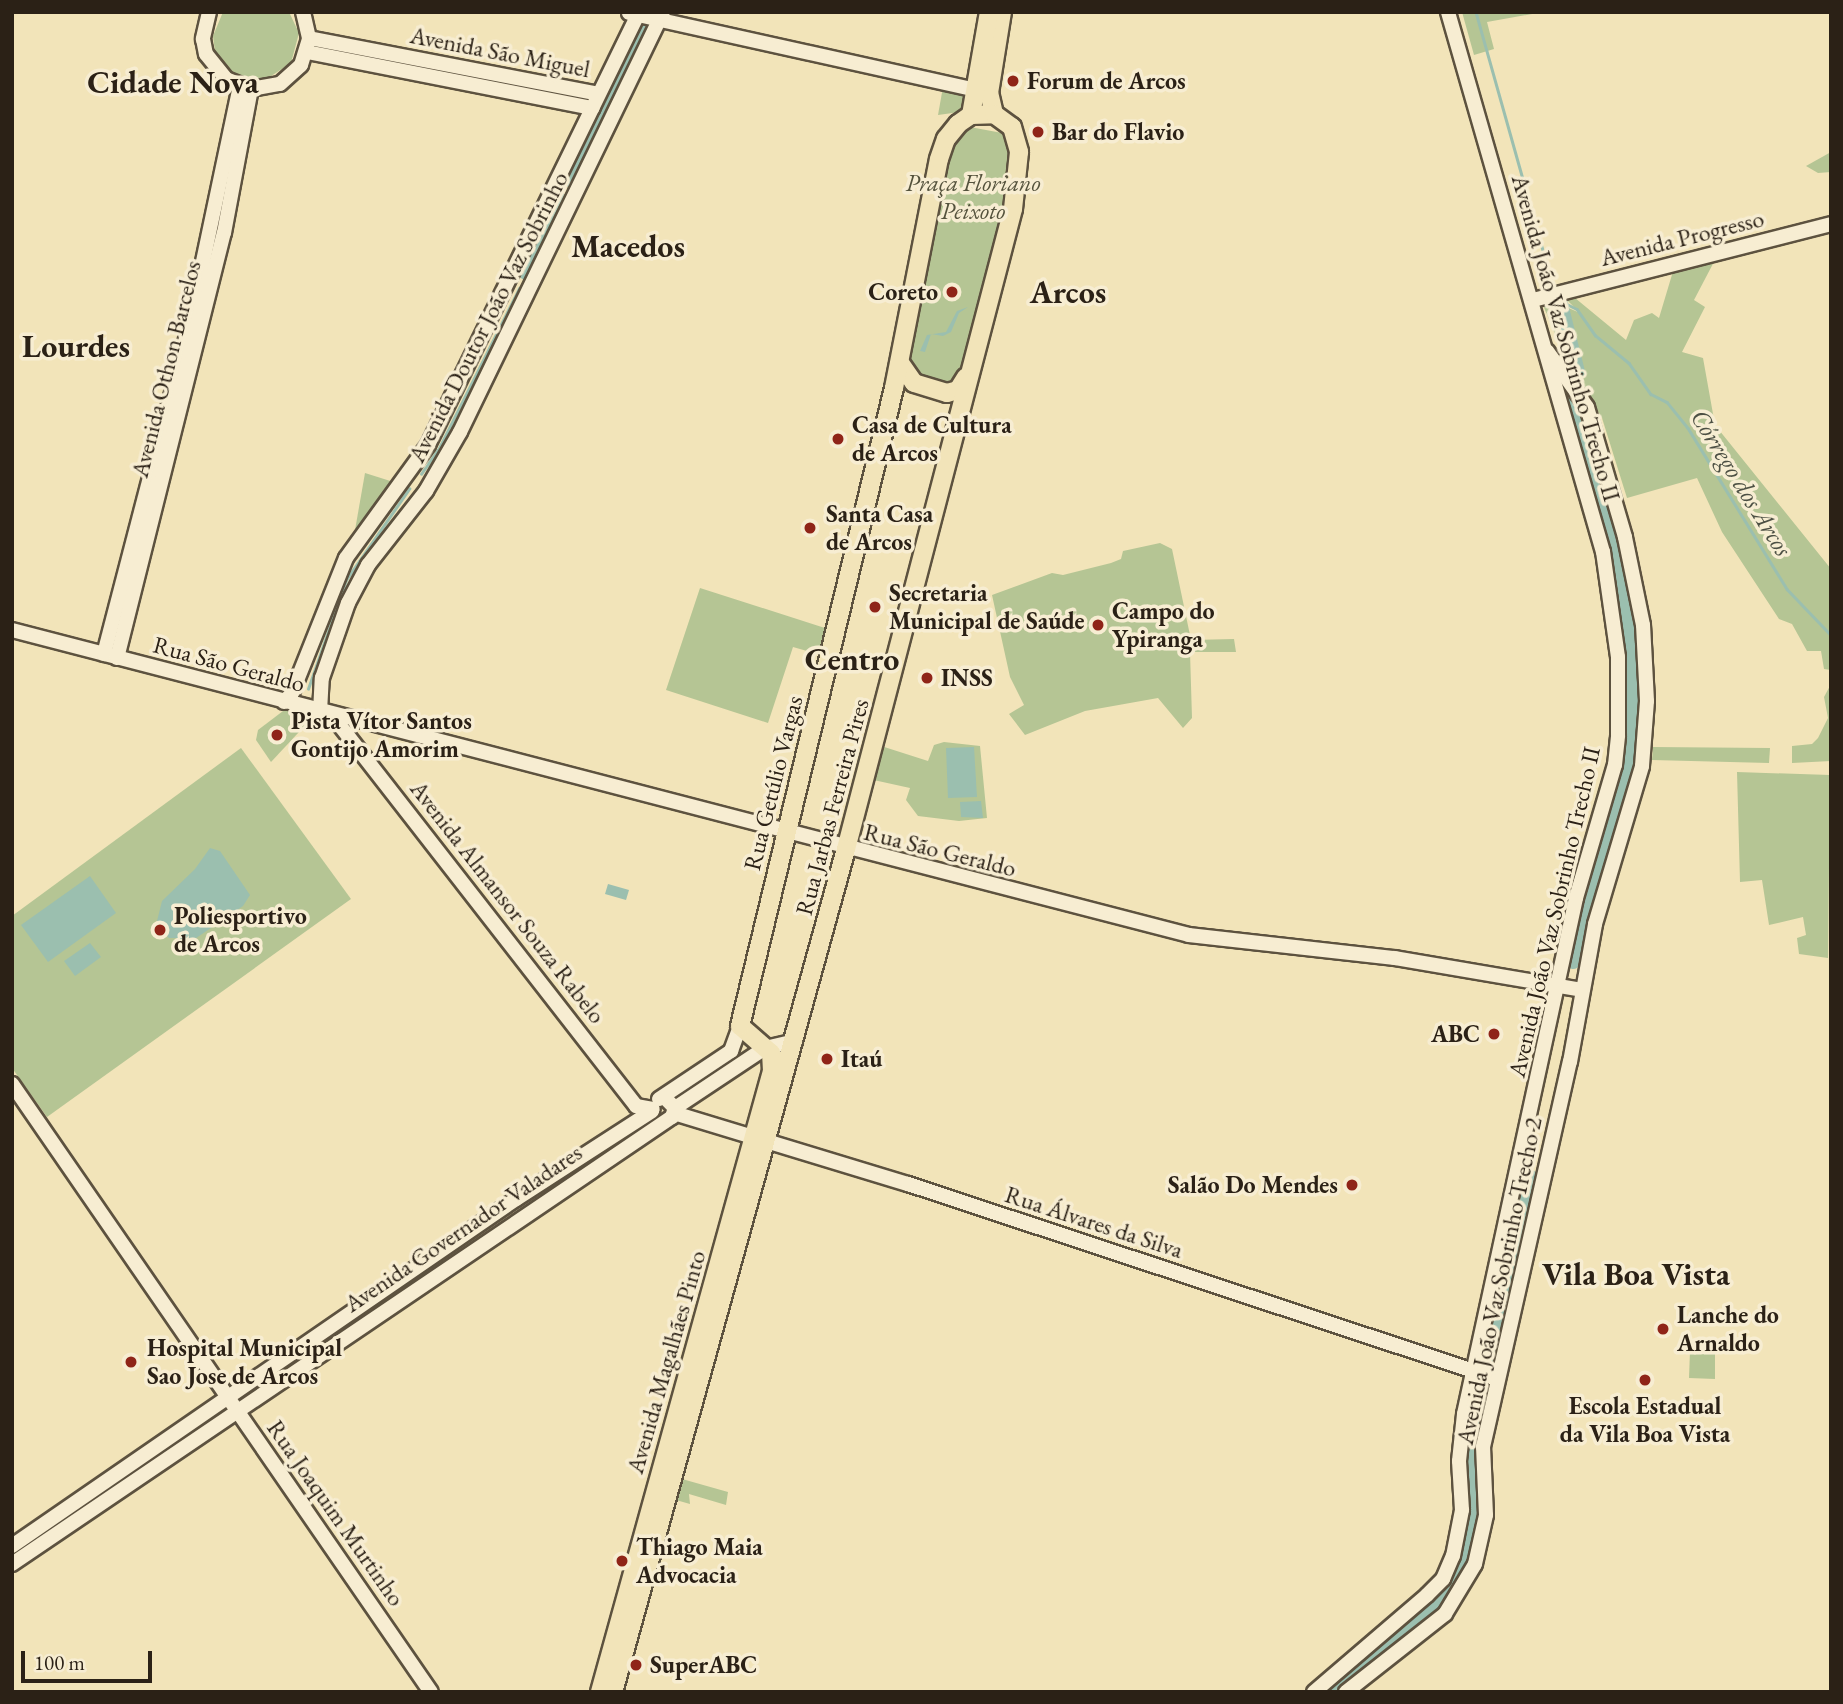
<!DOCTYPE html>
<html>
<head>
<meta charset="utf-8">
<style>
	body { margin:0 }
	#map { position:relative; width:1843px; height:1704px; overflow:hidden; background:#f2e4b9; font-family:"EB Garamond",serif }
	div>[style] { position:absolute }
	[style*='--x'] { left:calc(var(--x)*1px); top:calc(var(--y)*1px); width:calc(var(--w)*1px); rotate:calc(var(--a)*1deg) }
	.green>* { inset:0; background:#b5c594 }
	.water>* { inset:0; background:#9bbfaf }
	.stream>* { height:2.5px; margin:-1.25px; padding:0 1.25px; transform-origin:1.25px; border-radius:1.25px; background:#9bbfaf }
	.river>* { height:16px; margin:-8px; padding:0 8px; transform-origin:8px; border-radius:8px; background:#9bbfaf }
	.roads { filter:drop-shadow(2px 0 #5d523f) drop-shadow(-2px 0 #5d523f) drop-shadow(0 2px #5d523f) drop-shadow(0 -2px #5d523f) }
	.minor>* { height:14px; margin:-7px; padding:0 7px; transform-origin:7px; border-radius:7px; background:#f7edd2 }
	.major>* { height:18px; margin:-9px; padding:0 9px; transform-origin:9px; border-radius:9px; background:#f2e4b9 }
	.dots>* { width:19px; height:19px; translate:-50% -50%; box-sizing:border-box; border:4px solid #f7edd2; border-radius:50% }
	span { translate:-50% -50%; white-space:nowrap; text-align:center; line-height:1.15; -webkit-text-stroke:7px #f7edd2; paint-order:stroke }
	.street-label { font-size:24px; color:#2b2116 }
	.poi-label { font-size:24px; color:#2b2116; font-weight:700 }
	.left { translate:0 -50%; text-align:left }
	.right { translate:-100% -50%; text-align:right }
	.park-label { font-size:24px; color:#54523c; font-style:italic }
	.water-label { font-size:26px; color:#4d5044; font-style:italic }
	.district-label { font-size:32px; color:#2b2116; font-weight:700 }
	.frame { position:absolute; inset:0; border:14px solid #2b2116; pointer-events:none }
	.scale { position:absolute; left:21px; top:1651px; width:131px; height:32px; box-sizing:border-box; border:4px solid #2b2116; border-top:0; padding-left:9px; font-size:21px; line-height:24px; white-space:nowrap; color:#2b2116; -webkit-text-stroke:5px #f7edd2; paint-order:stroke }
</style>
</head>
<body>
<div id="map">
	<div class="green">
		<i style="clip-path:polygon(223px 12px,289px 12px,299px 33px,291px 63px,265px 80px,235px 76px,215px 51px,213px 36px)"></i>
		<i style="clip-path:polygon(1462px 12px,1543px 12px,1487px 22px,1494px 49px,1474px 55px)"></i>
		<i style="clip-path:polygon(943px 87px,970px 92px,967px 111px,938px 115px)"></i>
		<i style="clip-path:polygon(959px 125px,1013px 135px,1019px 162px,957px 388px,915px 382px,904px 345px,940px 160px)"></i>
		<i style="clip-path:polygon(1831px 152px,1831px 172px,1818px 173px,1806px 166px)"></i>
		<i style="clip-path:polygon(1716px 258px,1694px 300px,1705px 307px,1682px 352px,1703px 358px,1715px 425px,1831px 569px,1831px 670px,1824px 669px,1821px 651px,1807px 651px,1792px 624px,1779px 619px,1722px 532px,1697px 478px,1627px 498px,1602px 418px,1579px 382px,1580px 367px,1564px 306px,1580px 313px,1562px 295px,1569px 293px,1626px 340px,1634px 320px,1652px 313px,1659px 318px,1674px 268px)"></i>
		<i style="clip-path:polygon(1553px 301px,1574px 371px,1573px 378px,1543px 305px)"></i>
		<i style="clip-path:polygon(365px 473px,403px 485px,351px 553px)"></i>
		<i style="clip-path:polygon(1160px 543px,1172px 549px,1191px 640px,1234px 639px,1236px 652px,1190px 652px,1192px 718px,1183px 728px,1158px 698px,1085px 711px,1025px 735px,1009px 714px,1024px 705px,1010px 677px,992px 595px,1052px 573px,1063px 575px,1111px 563px,1121px 559px,1123px 551px)"></i>
		<i style="clip-path:polygon(700px 588px,828px 629px,821px 655px,793px 647px,768px 723px,666px 690px)"></i>
		<i style="clip-path:polygon(1831px 684px,1831px 761px,1792px 763px,1792px 746px,1812px 744px,1818px 738px,1828px 718px,1824px 697px)"></i>
		<i style="clip-path:polygon(287px 708px,313px 717px,271px 762px,256px 740px,258px 730px)"></i>
		<i style="clip-path:polygon(944px 742px,980px 746px,987px 818px,959px 821px,918px 816px,906px 800px,910px 788px,869px 779px,878px 745px,928px 761px,934px 745px)"></i>
		<i style="clip-path:polygon(1653px 747px,1770px 748px,1769px 763px,1652px 760px)"></i>
		<i style="clip-path:polygon(241px 748px,351px 899px,47px 1117px,12px 1068px,12px 916px)"></i>
		<i style="clip-path:polygon(1737px 772px,1830px 775px,1828px 958px,1799px 954px,1797px 938px,1806px 935px,1803px 917px,1769px 925px,1762px 880px,1740px 882px)"></i>
		<i style="clip-path:polygon(1690px 1351px,1715px 1351px,1715px 1379px,1689px 1378px)"></i>
		<i style="clip-path:polygon(675px 1477px,728px 1492px,726px 1505px,689px 1494px,690px 1504px,669px 1498px)"></i>
	</div>
	<div class="water">
		<i style="clip-path:polygon(968px 307px,959px 313px,951px 332px,943px 336px,931px 334px,925px 352px,920px 351px,927px 335px,946px 332px,957px 311px)"></i>
		<i style="clip-path:polygon(974px 747px,977px 797px,948px 798px,946px 748px)"></i>
		<i style="clip-path:polygon(981px 801px,983px 818px,961px 817px,960px 802px)"></i>
		<i style="clip-path:polygon(210px 848px,220px 851px,250px 895px,243px 906px,183px 947px,178px 938px,169px 938px,156px 925px,162px 901px,195px 869px)"></i>
		<i style="clip-path:polygon(90px 876px,116px 913px,48px 962px,21px 925px)"></i>
		<i style="clip-path:polygon(608px 884px,629px 890px,626px 900px,605px 894px)"></i>
		<i style="clip-path:polygon(90px 943px,101px 957px,75px 976px,64px 961px)"></i>
	</div>
	<div class="stream">
		<i style="--x:1476;--y:12;--w:280;--a:74.3"></i>
		<i style="--x:1559;--y:300;--w:20;--a:27"></i>
		<i style="--x:1577;--y:309;--w:32;--a:55"></i>
		<i style="--x:1595;--y:335;--w:44;--a:39.5"></i>
		<i style="--x:1629;--y:363;--w:38;--a:55"></i>
		<i style="--x:1651;--y:394;--w:18;--a:27"></i>
		<i style="--x:1667;--y:402;--w:33;--a:51"></i>
		<i style="--x:1688;--y:428;--w:189;--a:58.4"></i>
		<i style="--x:1787;--y:589;--w:64;--a:46.3"></i>
		<i style="--x:421;--y:474;--w:29;--a:-55"></i>
		<i style="--x:438;--y:450;--w:181;--a:-63.4"></i>
		<i style="--x:308;--y:689;--w:115;--a:-70.8"></i>
		<i style="--x:346;--y:580;--w:111;--a:-55.3"></i>
	</div>
	<div class="river">
		<i style="--x:570;--y:179;--w:169;--a:-64.3"></i>
		<i style="--x:526;--y:272;--w:79;--a:-64.4"></i>
		<i style="--x:1559;--y:300;--w:74;--a:76"></i>
		<i style="--x:1573;--y:961;--w:72;--a:-77.9"></i>
		<i style="--x:1588;--y:891;--w:141;--a:-73.1"></i>
		<i style="--x:1629;--y:756;--w:56;--a:-84.9"></i>
		<i style="--x:1634;--y:700;--w:107;--a:-94.8"></i>
		<i style="--x:1625;--y:593;--w:196;--a:-105.1"></i>
		<i style="--x:1487;--y:1362;--w:190;--a:-77.2"></i>
		<i style="--x:1328;--y:1692;--w:139;--a:-38.9"></i>
		<i style="--x:1436;--y:1605;--w:40;--a:-56"></i>
		<i style="--x:1458;--y:1572;--w:54;--a:-74.9"></i>
		<i style="--x:1472;--y:1520;--w:77;--a:-92.2"></i>
		<i style="--x:1469;--y:1443;--w:58;--a:-77.2"></i>
	</div>
	<div class="roads">
		<div class="minor">
			<i style="--x:209;--y:12;--w:28;--a:103"></i>
			<i style="--x:203;--y:39;--w:15;--a:79"></i>
			<i style="--x:206;--y:54;--w:32;--a:51"></i>
			<i style="--x:226;--y:79;--w:27;--a:22"></i>
			<i style="--x:251;--y:89;--w:29;--a:-10"></i>
			<i style="--x:280;--y:84;--w:28;--a:-42"></i>
			<i style="--x:301;--y:65;--w:28;--a:-73"></i>
			<i style="--x:309;--y:38;--w:27;--a:-103"></i>
			<i style="--x:629;--y:13;--w:365;--a:12.5"></i>
			<i style="--x:309;--y:38;--w:295;--a:10.9"></i>
			<i style="--x:307;--y:52;--w:291;--a:11.1"></i>
			<i style="--x:1533;--y:300;--w:308;--a:-14.3"></i>
			<i style="--x:12;--y:630;--w:1216;--a:14.53"></i>
			<i style="--x:1189;--y:935;--w:207;--a:6.4"></i>
			<i style="--x:1395;--y:958;--w:190;--a:9.7"></i>
			<i style="--x:104;--y:654;--w:337;--a:-75.4"></i>
			<i style="--x:189;--y:328;--w:246;--a:-78.1"></i>
			<i style="--x:117;--y:658;--w:438;--a:-75.9"></i>
			<i style="--x:224;--y:233;--w:147;--a:-79.4"></i>
			<i style="--x:284;--y:702;--w:12;--a:-48"></i>
			<i style="--x:292;--y:693;--w:145;--a:-68.2"></i>
			<i style="--x:346;--y:558;--w:140;--a:-54"></i>
			<i style="--x:428;--y:445;--w:482;--a:-64"></i>
			<i style="--x:320;--y:712;--w:34;--a:-87"></i>
			<i style="--x:322;--y:678;--w:79;--a:-70.9"></i>
			<i style="--x:348;--y:603;--w:43;--a:-62.2"></i>
			<i style="--x:368;--y:565;--w:94;--a:-51.9"></i>
			<i style="--x:426;--y:491;--w:68;--a:-60"></i>
			<i style="--x:460;--y:432;--w:466;--a:-64.2"></i>
			<i style="--x:331;--y:714;--w:497;--a:52.1"></i>
			<i style="--x:636;--y:1106;--w:17;--a:10"></i>
			<i style="--x:12;--y:1084;--w:738;--a:55.43"></i>
			<i style="--x:659;--y:1099;--w:87;--a:-33.7"></i>
			<i style="--x:731;--y:1051;--w:27;--a:-70"></i>
			<i style="--x:675;--y:1108;--w:108;--a:-33.7"></i>
			<i style="--x:765;--y:1048;--w:31;--a:-13"></i>
			<i style="--x:674;--y:1113;--w:245;--a:16.9"></i>
			<i style="--x:908;--y:1184;--w:621;--a:18.29"></i>
			<i style="--x:12;--y:1546;--w:612;--a:-34.55"></i>
			<i style="--x:516;--y:1199;--w:162;--a:-32.9"></i>
			<i style="--x:12;--y:1564;--w:797;--a:-34.11"></i>
			<i style="--x:672;--y:1117;--w:9;--a:-72"></i>
			<i style="--x:675;--y:1108;--w:14;--a:-135"></i>
			<i style="--x:1314;--y:1692;--w:149;--a:-40.6"></i>
			<i style="--x:1427;--y:1595;--w:23;--a:-45"></i>
			<i style="--x:1443;--y:1579;--w:25;--a:-67"></i>
			<i style="--x:1453;--y:1556;--w:47;--a:-78.9"></i>
			<i style="--x:1462;--y:1510;--w:49;--a:-93.5"></i>
			<i style="--x:1459;--y:1461;--w:47;--a:-83.9"></i>
			<i style="--x:1464;--y:1414;--w:528;--a:-77.75"></i>
			<i style="--x:1576;--y:898;--w:139;--a:-73.7"></i>
			<i style="--x:1615;--y:765;--w:30;--a:-84"></i>
			<i style="--x:1618;--y:735;--w:78;--a:-90"></i>
			<i style="--x:1618;--y:657;--w:106;--a:-98.1"></i>
			<i style="--x:1603;--y:552;--w:562;--a:-106.02"></i>
			<i style="--x:1346;--y:1692;--w:126;--a:-38.2"></i>
			<i style="--x:1445;--y:1614;--w:58;--a:-59"></i>
			<i style="--x:1475;--y:1564;--w:50;--a:-77.3"></i>
			<i style="--x:1486;--y:1515;--w:68;--a:-92.5"></i>
			<i style="--x:1483;--y:1447;--w:395;--a:-77.3"></i>
			<i style="--x:1570;--y:1062;--w:140;--a:-79.7"></i>
			<i style="--x:1595;--y:924;--w:165;--a:-73.4"></i>
			<i style="--x:1642;--y:766;--w:65;--a:-85.6"></i>
			<i style="--x:1647;--y:701;--w:76;--a:-93"></i>
			<i style="--x:1643;--y:625;--w:90;--a:-101.6"></i>
			<i style="--x:1625;--y:537;--w:135;--a:-106.3"></i>
			<i style="--x:1587;--y:407;--w:69;--a:-125.5"></i>
		</div>
		<div class="major">
			<i style="--x:994;--y:114;--w:22;--a:-103"></i>
			<i style="--x:989;--y:93;--w:82;--a:-80.9"></i>
			<i style="--x:971;--y:115;--w:105;--a:-80.1"></i>
			<i style="--x:900;--y:363;--w:24;--a:55"></i>
			<i style="--x:914;--y:383;--w:34;--a:17"></i>
			<i style="--x:947;--y:393;--w:11;--a:-15"></i>
			<i style="--x:958;--y:390;--w:15;--a:-58"></i>
			<i style="--x:600;--y:1692;--w:644;--a:-74.52"></i>
			<i style="--x:772;--y:1071;--w:18;--a:-93"></i>
			<i style="--x:771;--y:1053;--w:41;--a:-138.9"></i>
			<i style="--x:740;--y:1026;--w:656;--a:-76.43"></i>
			<i style="--x:894;--y:388;--w:233;--a:-78.9"></i>
			<i style="--x:939;--y:159;--w:21;--a:-71"></i>
			<i style="--x:946;--y:139;--w:19;--a:-51"></i>
			<i style="--x:958;--y:124;--w:16;--a:-35"></i>
			<i style="--x:971;--y:115;--w:23;--a:-2"></i>
			<i style="--x:994;--y:114;--w:22;--a:36"></i>
			<i style="--x:1012;--y:127;--w:26;--a:74"></i>
			<i style="--x:1019;--y:152;--w:57;--a:96"></i>
			<i style="--x:1013;--y:209;--w:661;--a:104.62"></i>
			<i style="--x:846;--y:849;--w:875;--a:105.45"></i>
		</div>
	</div>
	<div class="dots">
		<i style="left:1013px;top:81px;background:#8f2418"></i>
		<i style="left:1038px;top:132px;background:#8f2418"></i>
		<i style="left:952px;top:292px;background:#8f2418"></i>
		<i style="left:838px;top:439px;background:#8f2418"></i>
		<i style="left:810px;top:528px;background:#8f2418"></i>
		<i style="left:875px;top:607px;background:#8f2418"></i>
		<i style="left:1098px;top:625px;background:#8f2418"></i>
		<i style="left:927px;top:678px;background:#8f2418"></i>
		<i style="left:277px;top:735px;background:#8f2418"></i>
		<i style="left:160px;top:930px;background:#8f2418"></i>
		<i style="left:1494px;top:1034px;background:#8f2418"></i>
		<i style="left:827px;top:1059px;background:#8f2418"></i>
		<i style="left:1352px;top:1185px;background:#8f2418"></i>
		<i style="left:1663px;top:1329px;background:#8f2418"></i>
		<i style="left:131px;top:1362px;background:#8f2418"></i>
		<i style="left:1645px;top:1380px;background:#8f2418"></i>
		<i style="left:622px;top:1561px;background:#8f2418"></i>
		<i style="left:636px;top:1665px;background:#8f2418"></i>
	</div>
	<div class="street-label">
		<span style="left:500px;top:52px;rotate:11deg">Avenida São Miguel</span>
		<span style="left:1682px;top:238px;rotate:-14deg">Avenida Progresso</span>
		<span style="left:488px;top:317px;rotate:-63deg">Avenida Doutor João Vaz Sobrinho</span>
		<span style="left:1566px;top:338px;rotate:74deg">Avenida João Vaz Sobrinho Trecho II</span>
		<span style="left:166px;top:369px;rotate:-76deg">Avenida Othon Barcelos</span>
		<span style="left:229px;top:664px;rotate:15deg">Rua São Geraldo</span>
		<span style="left:773px;top:783px;rotate:-76deg">Rua Getúlio Vargas</span>
		<span style="left:832px;top:807px;rotate:-75deg">Rua Jarbas Ferreira Pires</span>
		<span style="left:940px;top:850px;rotate:14deg">Rua São Geraldo</span>
		<span style="left:508px;top:902px;rotate:52deg">Avenida Almansor Souza Rabelo</span>
		<span style="left:1554px;top:912px;rotate:-77deg">Avenida João Vaz Sobrinho Trecho II</span>
		<span style="left:1094px;top:1222px;rotate:18deg">Rua Álvares da Silva</span>
		<span style="left:463px;top:1228px;rotate:-34deg">Avenida Governador Valadares</span>
		<span style="left:1499px;top:1281px;rotate:-78deg">Avenida João Vaz Sobrinho Trecho 2</span>
		<span style="left:666px;top:1362px;rotate:-74deg">Avenida Magalhães Pinto</span>
		<span style="left:336px;top:1513px;rotate:55deg">Rua Joaquim Murtinho</span>
	</div>
	<div class="poi-label">
		<span class="left" style="left:1027px;top:81px">Forum de Arcos</span>
		<span class="left" style="left:1052px;top:132px">Bar do Flavio</span>
		<span class="right" style="left:938px;top:292px">Coreto</span>
		<span class="left" style="left:852px;top:439px">Casa de Cultura<br>de Arcos</span>
		<span class="left" style="left:826px;top:528px">Santa Casa<br>de Arcos</span>
		<span class="left" style="left:889px;top:607px">Secretaria<br>Municipal de Saúde</span>
		<span class="left" style="left:1112px;top:625px">Campo do<br>Ypiranga</span>
		<span class="left" style="left:941px;top:678px">INSS</span>
		<span class="left" style="left:291px;top:735px">Pista Vítor Santos<br>Gontijo Amorim</span>
		<span class="left" style="left:174px;top:930px">Poliesportivo<br>de Arcos</span>
		<span class="right" style="left:1480px;top:1034px">ABC</span>
		<span class="left" style="left:841px;top:1059px">Itaú</span>
		<span class="right" style="left:1338px;top:1185px">Salão Do Mendes</span>
		<span class="left" style="left:1677px;top:1329px">Lanche do<br>Arnaldo</span>
		<span class="left" style="left:147px;top:1362px">Hospital Municipal<br>Sao Jose de Arcos</span>
		<span style="left:1645px;top:1420px">Escola Estadual<br>da Vila Boa Vista</span>
		<span class="left" style="left:636px;top:1561px">Thiago Maia<br>Advocacia</span>
		<span class="left" style="left:650px;top:1665px">SuperABC</span>
	</div>
	<div class="park-label">
		<span style="left:973px;top:197px">Praça Floriano<br>Peixoto</span>
	</div>
	<div class="water-label">
		<span style="left:1741px;top:483px;rotate:58deg">Córrego dos Arcos</span>
	</div>
	<div class="district-label">
		<span style="left:173px;top:82px">Cidade Nova</span>
		<span style="left:628px;top:246px">Macedos</span>
		<span style="left:1068px;top:292px">Arcos</span>
		<span style="left:76px;top:346px">Lourdes</span>
		<span style="left:852px;top:659px">Centro</span>
		<span style="left:1636px;top:1274px">Vila Boa Vista</span>
	</div>
	<div class="frame"></div>
	<div class="scale">100 m</div>
</div>
</body>
</html>
